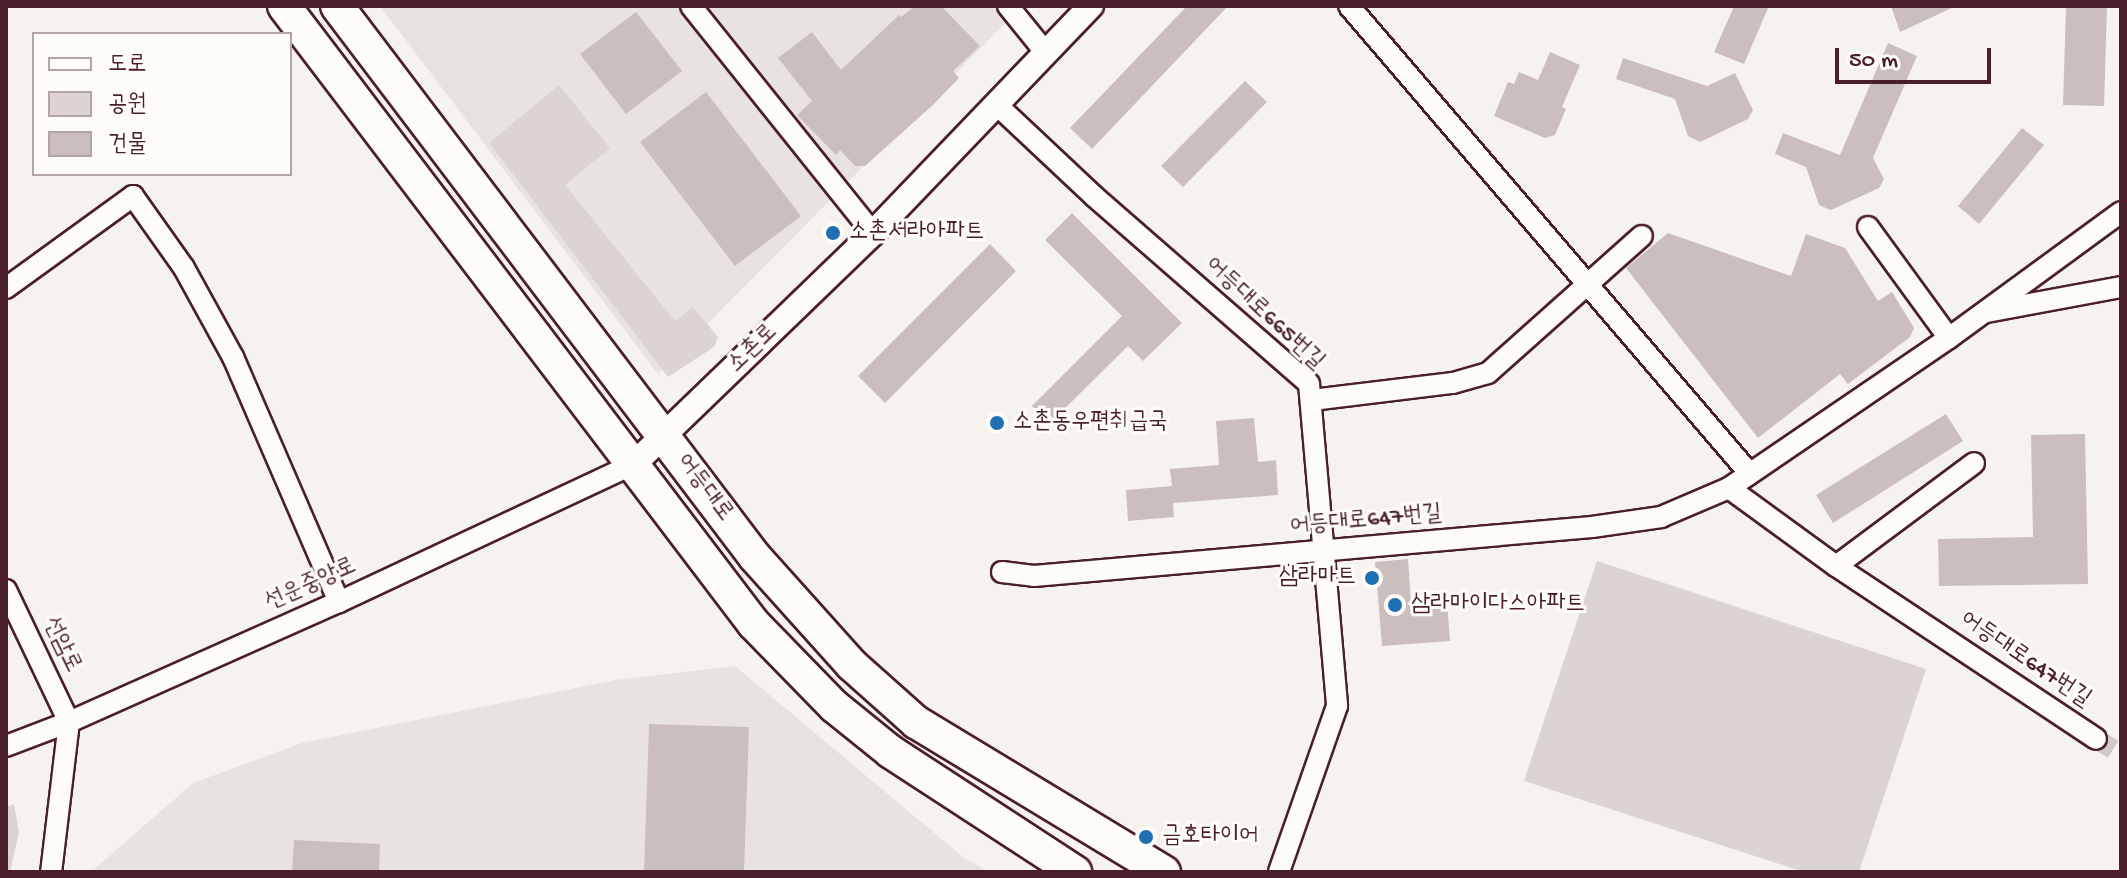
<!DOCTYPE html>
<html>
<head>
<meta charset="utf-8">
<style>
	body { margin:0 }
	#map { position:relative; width:2127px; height:878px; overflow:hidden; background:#f6f3ef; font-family:"Gochi Hand","Poor Story",sans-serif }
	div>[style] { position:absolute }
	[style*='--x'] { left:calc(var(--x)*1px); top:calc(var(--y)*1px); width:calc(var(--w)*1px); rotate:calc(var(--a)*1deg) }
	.built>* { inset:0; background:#e9e3e0 }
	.green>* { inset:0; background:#dcd4d2 }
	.building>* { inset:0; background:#cbbfbe }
	.minor-tunnel>* { height:20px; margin-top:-10px; transform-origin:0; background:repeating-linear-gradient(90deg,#d4c9c8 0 20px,transparent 0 30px) }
	.roads { filter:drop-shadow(2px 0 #4a1f2b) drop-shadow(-2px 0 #4a1f2b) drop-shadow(0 2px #4a1f2b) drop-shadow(0 -2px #4a1f2b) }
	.minor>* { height:20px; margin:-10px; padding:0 10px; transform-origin:10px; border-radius:10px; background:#fdfcf7 }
	.tertiary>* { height:24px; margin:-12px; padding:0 12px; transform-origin:12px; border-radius:12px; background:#fdfcf7 }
	.primary>* { height:32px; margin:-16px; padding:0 16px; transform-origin:16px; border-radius:16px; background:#fdfcf7 }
	.dots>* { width:22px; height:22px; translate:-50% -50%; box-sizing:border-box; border:4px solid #fdfcf7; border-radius:50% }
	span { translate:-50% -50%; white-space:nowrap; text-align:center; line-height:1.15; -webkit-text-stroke:6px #fdfcf7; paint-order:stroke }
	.poi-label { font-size:24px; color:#4a1f2b }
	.left { translate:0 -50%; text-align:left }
	.right { translate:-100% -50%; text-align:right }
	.street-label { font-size:24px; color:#4a1f2b }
	.frame { position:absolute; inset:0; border:8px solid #4a1f2b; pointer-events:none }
	.legend { position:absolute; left:32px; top:32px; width:260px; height:144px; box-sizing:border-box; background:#fdfcf7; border:2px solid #b5a4a5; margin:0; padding:10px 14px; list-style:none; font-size:24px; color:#4a1f2b }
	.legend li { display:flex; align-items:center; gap:16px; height:40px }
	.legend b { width:40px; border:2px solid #b5a4a5 }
	.scale { position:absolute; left:1835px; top:48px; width:156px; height:36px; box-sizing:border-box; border:4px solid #4a1f2b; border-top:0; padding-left:10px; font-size:24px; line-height:28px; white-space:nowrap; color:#4a1f2b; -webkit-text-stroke:6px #fdfcf7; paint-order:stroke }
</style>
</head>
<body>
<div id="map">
	<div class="built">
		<i style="clip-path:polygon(380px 6px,1022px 6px,658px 374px)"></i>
		<i style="clip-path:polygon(735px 666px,963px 857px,988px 872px,91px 872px,193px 783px,302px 743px,615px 680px)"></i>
	</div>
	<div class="green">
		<i style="clip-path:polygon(559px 85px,610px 148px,565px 185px,675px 321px,693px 307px,718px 337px,714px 347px,668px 377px,489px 143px)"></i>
		<i style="clip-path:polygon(1597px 561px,1926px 669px,1859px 872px,1804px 872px,1524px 781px)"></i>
		<i style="clip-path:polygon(14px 804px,19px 832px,10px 872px,6px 872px,6px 807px)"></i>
	</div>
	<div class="building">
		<i style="clip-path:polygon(915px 6px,941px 6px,980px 46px,953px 71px,959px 78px,934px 104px,865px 166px,855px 166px,840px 150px,836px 155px,797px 115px,812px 101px,778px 58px,812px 32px,841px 70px,899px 15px,901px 17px)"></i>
		<i style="clip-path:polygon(1187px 6px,1228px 6px,1092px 149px,1070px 128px)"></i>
		<i style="clip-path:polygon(1734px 6px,1769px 6px,1744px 64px,1714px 52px)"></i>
		<i style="clip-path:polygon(1891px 6px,1956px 6px,1900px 32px)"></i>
		<i style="clip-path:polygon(2066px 6px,2107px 6px,2104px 106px,2063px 105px)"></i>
		<i style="clip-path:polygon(636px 12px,682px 71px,626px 114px,580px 54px)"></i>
		<i style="clip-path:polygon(1888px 43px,1917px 56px,1873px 158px,1884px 179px,1879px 188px,1831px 210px,1819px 205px,1806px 167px,1775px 154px,1783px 133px,1840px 155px)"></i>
		<i style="clip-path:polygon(1550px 52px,1580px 65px,1562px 107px,1566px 109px,1555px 135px,1545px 138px,1494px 116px,1508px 82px,1514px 84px,1519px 72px,1538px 80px)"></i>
		<i style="clip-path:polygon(1623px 58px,1707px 86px,1735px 73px,1753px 110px,1748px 119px,1700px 142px,1688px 136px,1675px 99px,1616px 79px)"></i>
		<i style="clip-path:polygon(1245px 81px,1267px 102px,1183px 187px,1161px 166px)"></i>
		<i style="clip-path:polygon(706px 92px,801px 216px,735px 266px,640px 142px)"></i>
		<i style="clip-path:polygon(2022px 128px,2044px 145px,1979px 224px,1958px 206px)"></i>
		<i style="clip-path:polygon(1072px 213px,1182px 323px,1143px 361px,1128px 346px,1050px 423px,1032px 406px,1122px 316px,1045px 240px)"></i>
		<i style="clip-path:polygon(1668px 233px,1791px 276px,1806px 234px,1845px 248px,1878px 301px,1892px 292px,1914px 328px,1910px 337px,1848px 384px,1840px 374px,1758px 438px,1626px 268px)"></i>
		<i style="clip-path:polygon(990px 244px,1016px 271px,885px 403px,858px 376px)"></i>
		<i style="clip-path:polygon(1946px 414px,1963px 441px,1833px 523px,1816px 495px)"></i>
		<i style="clip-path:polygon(1254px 418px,1258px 462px,1276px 460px,1278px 495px,1173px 503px,1174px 517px,1128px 521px,1126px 490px,1172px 486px,1170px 469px,1219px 465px,1216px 421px)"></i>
		<i style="clip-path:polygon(2085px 434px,2088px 584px,1939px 586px,1938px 539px,2033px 537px,2031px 435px)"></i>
		<i style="clip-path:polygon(1408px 559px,1411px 603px,1447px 600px,1450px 641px,1382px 646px,1375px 562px)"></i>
		<i style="clip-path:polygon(649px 724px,749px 727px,744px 872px,644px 872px)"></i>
		<i style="clip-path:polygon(294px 840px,380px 844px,379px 872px,292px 872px)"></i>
	</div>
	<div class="minor-tunnel">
		<i style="--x:2096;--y:739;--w:29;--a:31"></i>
	</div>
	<div class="roads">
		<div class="minor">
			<i style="--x:691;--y:6;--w:291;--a:51.3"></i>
			<i style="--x:1008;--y:6;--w:60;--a:51"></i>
			<i style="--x:1349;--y:6;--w:616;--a:49.41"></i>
			<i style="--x:997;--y:105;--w:134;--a:43.2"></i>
			<i style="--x:1095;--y:197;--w:284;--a:41.1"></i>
			<i style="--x:1309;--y:384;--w:323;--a:85"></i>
			<i style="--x:1337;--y:706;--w:176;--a:109.3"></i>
			<i style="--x:1868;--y:227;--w:137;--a:53.9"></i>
			<i style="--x:6;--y:288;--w:157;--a:-35.9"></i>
			<i style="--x:133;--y:196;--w:88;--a:54.7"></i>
			<i style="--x:184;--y:268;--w:102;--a:61.2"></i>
			<i style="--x:233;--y:357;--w:267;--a:66.6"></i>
			<i style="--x:1986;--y:312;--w:137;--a:-10.5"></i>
			<i style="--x:1312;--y:400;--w:142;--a:-6.9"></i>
			<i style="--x:1453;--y:383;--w:36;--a:-16"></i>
			<i style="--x:1488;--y:373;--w:206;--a:-41.7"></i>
			<i style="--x:1729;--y:488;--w:132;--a:36.1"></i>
			<i style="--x:1836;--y:566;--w:312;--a:33.6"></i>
			<i style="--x:1836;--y:566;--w:172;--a:-36.7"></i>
			<i style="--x:1002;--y:572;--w:32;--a:7"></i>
			<i style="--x:1034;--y:576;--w:560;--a:-5.02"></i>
			<i style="--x:1592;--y:527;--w:70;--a:-8.2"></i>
			<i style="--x:1661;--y:517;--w:74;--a:-23.1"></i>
			<i style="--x:1729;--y:488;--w:266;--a:-34.3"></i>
			<i style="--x:1949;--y:338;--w:213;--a:-36.2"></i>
			<i style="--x:6;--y:590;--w:146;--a:64.5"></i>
			<i style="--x:69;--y:722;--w:151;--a:96.8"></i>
			<i style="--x:6;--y:746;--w:67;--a:-20.9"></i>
			<i style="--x:69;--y:722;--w:295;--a:-24"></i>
			<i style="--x:339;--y:602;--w:326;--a:-25.1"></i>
		</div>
		<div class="tertiary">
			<i style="--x:634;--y:464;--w:332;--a:-44"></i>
			<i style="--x:873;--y:233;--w:315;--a:-46.2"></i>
		</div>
		<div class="primary">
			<i style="--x:284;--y:6;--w:776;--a:52.75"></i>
			<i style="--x:754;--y:624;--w:115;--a:45.7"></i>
			<i style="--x:834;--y:706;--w:73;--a:38.9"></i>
			<i style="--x:891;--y:752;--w:220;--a:33.1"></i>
			<i style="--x:337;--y:6;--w:692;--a:52.82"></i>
			<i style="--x:755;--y:557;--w:145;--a:48.1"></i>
			<i style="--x:852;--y:665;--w:86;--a:41.7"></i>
			<i style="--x:916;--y:722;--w:290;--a:31.2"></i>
		</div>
	</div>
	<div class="dots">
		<i style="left:833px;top:233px;background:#1f6fb2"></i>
		<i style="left:997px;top:423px;background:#1f6fb2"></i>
		<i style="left:1372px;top:578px;background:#1f6fb2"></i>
		<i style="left:1395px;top:605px;background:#1f6fb2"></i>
		<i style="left:1146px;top:837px;background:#1f6fb2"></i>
	</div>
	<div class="poi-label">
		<span class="left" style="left:849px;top:233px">소촌서라아파트</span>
		<span class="left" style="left:1013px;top:423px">소촌동우편취급국</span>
		<span class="right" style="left:1356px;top:578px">삼라마트</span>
		<span class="left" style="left:1411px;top:605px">삼라마이다스아파트</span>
		<span class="left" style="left:1162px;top:837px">금호타이어</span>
	</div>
	<div class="street-label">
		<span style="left:1264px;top:314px;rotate:43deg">어등대로665번길</span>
		<span style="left:753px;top:349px;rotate:-44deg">소촌로</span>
		<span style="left:704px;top:488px;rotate:53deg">어등대로</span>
		<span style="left:1366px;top:521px;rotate:-5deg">어등대로647번길</span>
		<span style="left:311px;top:585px;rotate:-24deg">선운중앙로</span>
		<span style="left:61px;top:645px;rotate:64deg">선암로</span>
		<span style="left:2025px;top:660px;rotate:34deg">어등대로647번길</span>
	</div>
	<div class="frame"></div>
	<ul class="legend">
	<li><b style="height:10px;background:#fdfcf7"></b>도로</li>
	<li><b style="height:22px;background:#dcd4d2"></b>공원</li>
	<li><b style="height:22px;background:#cbbfbe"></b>건물</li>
	</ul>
	<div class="scale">50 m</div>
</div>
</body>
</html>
